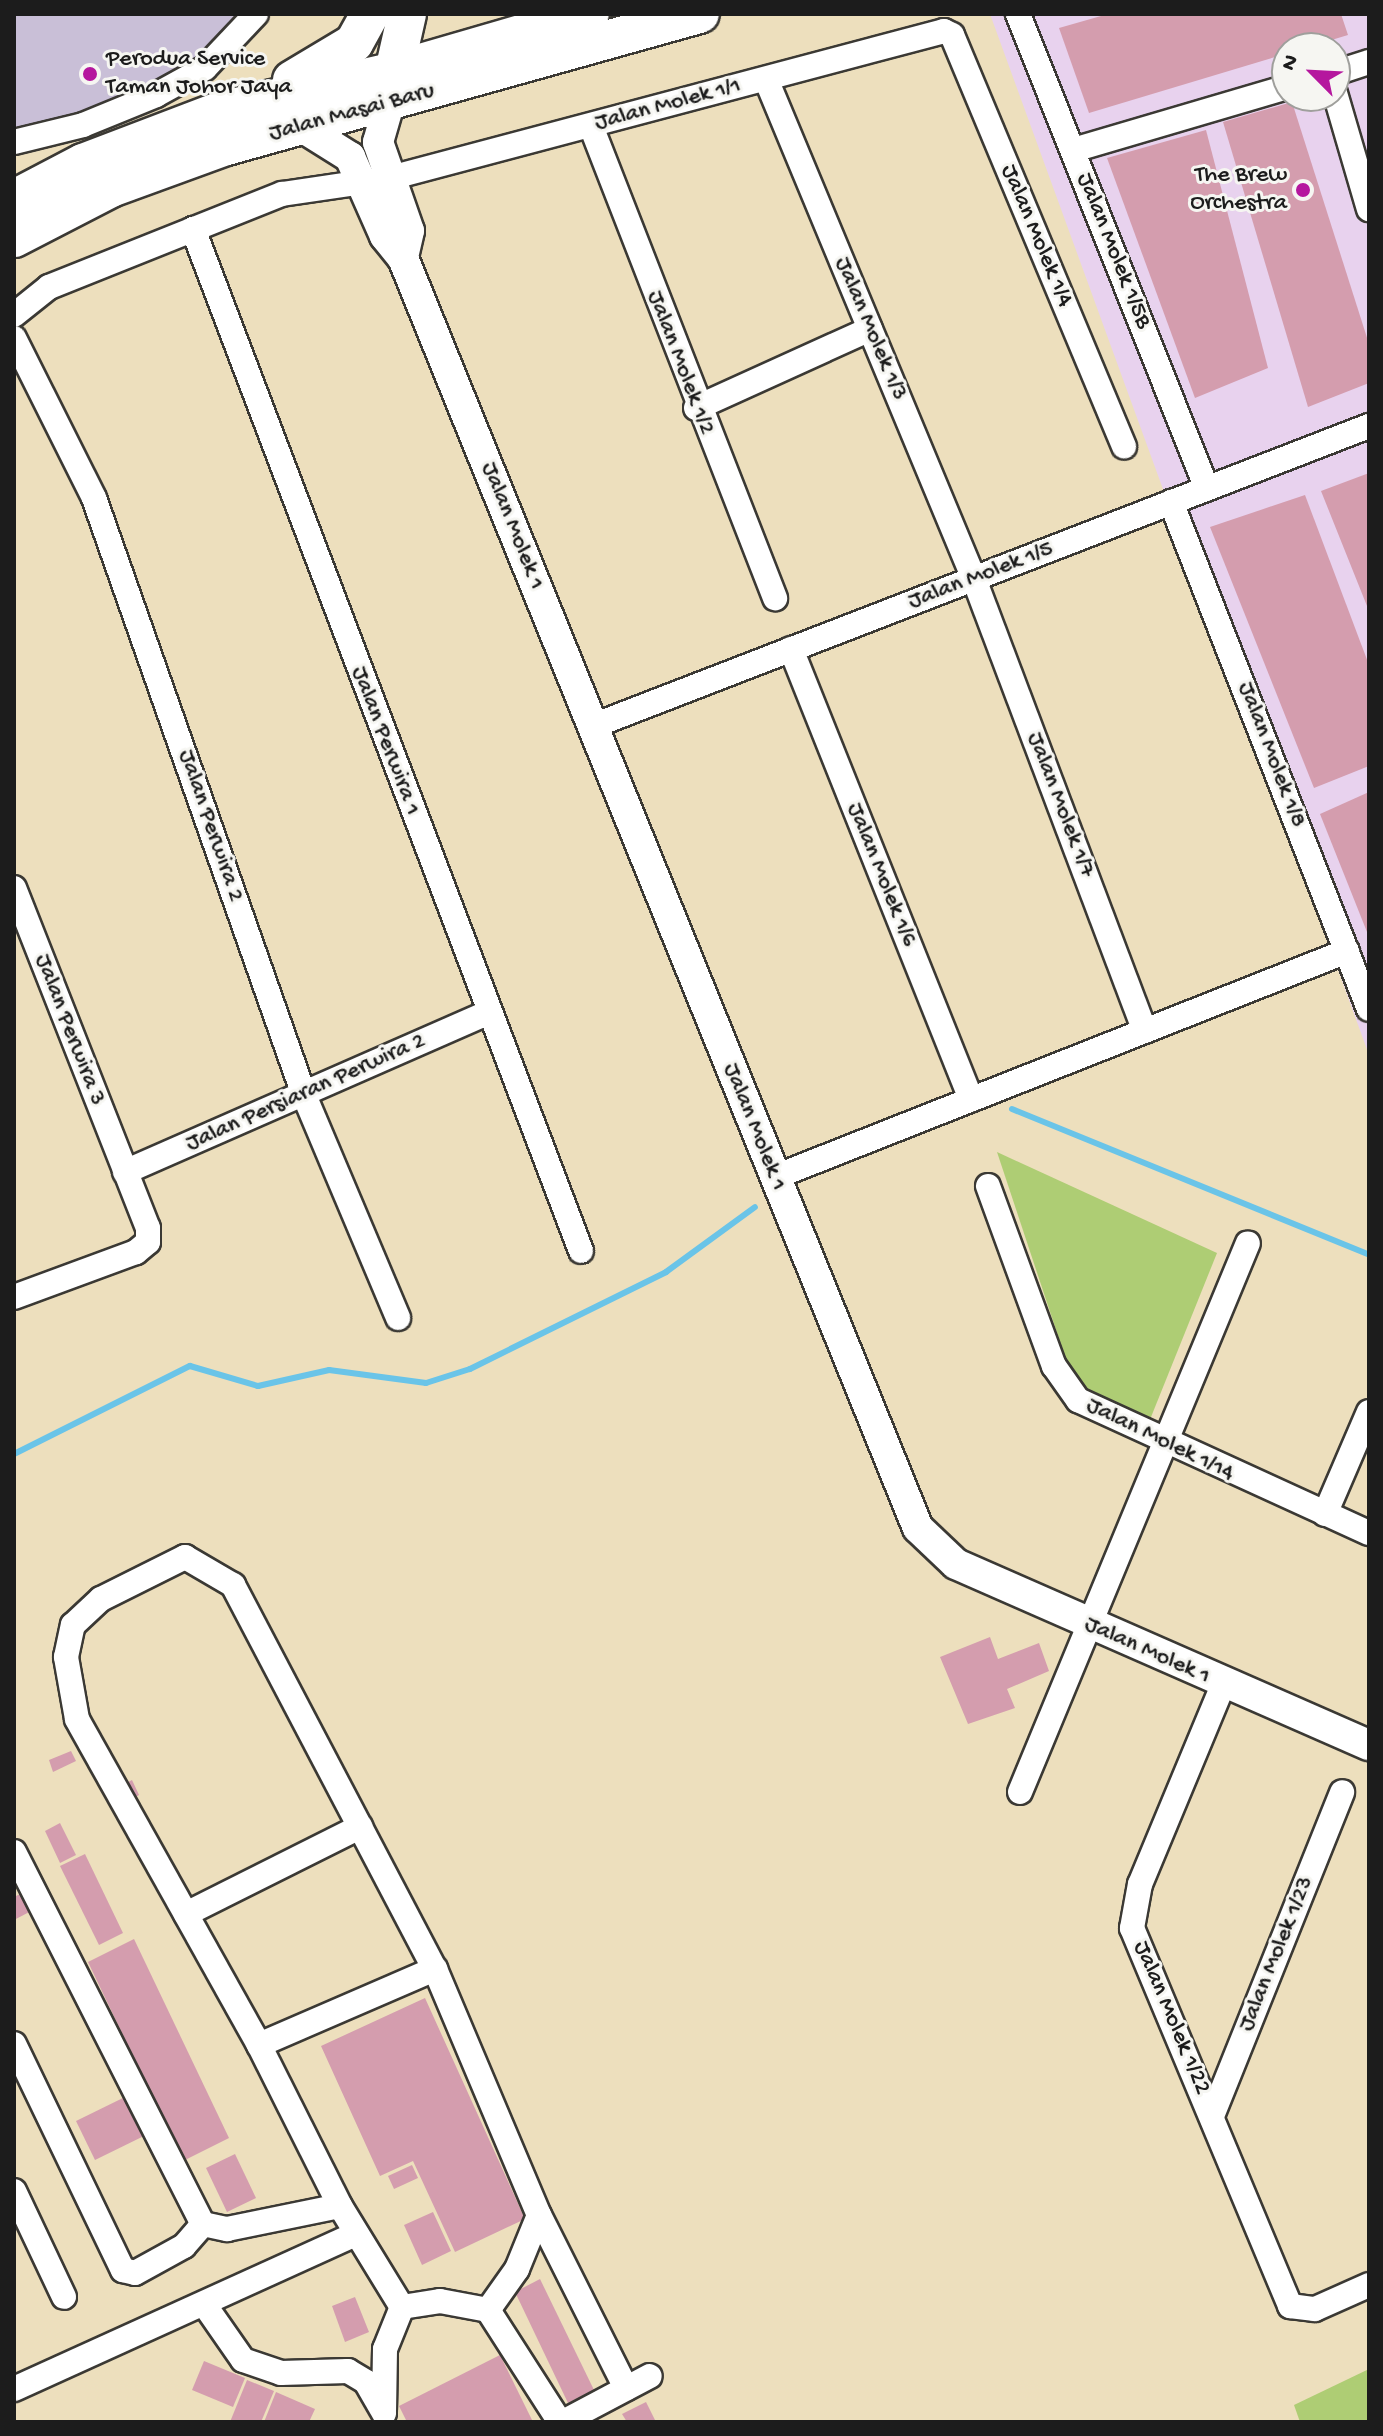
<!DOCTYPE html>
<html>
<head>
<meta charset="utf-8">
<style>
	body { margin:0 }
	#map { position:relative; width:1383px; height:2436px; overflow:hidden; background:#eddfbd; font-family:"Gochi Hand",sans-serif }
	div>[style] { position:absolute }
	[style*='--x'] { left:calc(var(--x)*1px); top:calc(var(--y)*1px); width:calc(var(--w)*1px); rotate:calc(var(--a)*1deg) }
	.built>* { inset:0; background:#e8d2ee }
	.industrial>* { inset:0; background:#c9bfd7 }
	.green>* { inset:0; background:#aecd74 }
	.stream>* { height:6px; margin:-3px; padding:0 3px; transform-origin:3px; border-radius:3px; background:#6ac4e8 }
	.building>* { inset:0; background:#d49dae }
	.roads { filter:drop-shadow(2px 0 #3b3934) drop-shadow(-2px 0 #3b3934) drop-shadow(0 2px #3b3934) drop-shadow(0 -2px #3b3934) }
	.minor>* { height:24px; margin:-12px; padding:0 12px; transform-origin:12px; border-radius:12px; background:#fff }
	.tertiary>* { height:30px; margin:-15px; padding:0 15px; transform-origin:15px; border-radius:15px; background:#fff }
	.primary>* { height:38px; margin:-19px; padding:0 19px; transform-origin:19px; border-radius:19px; background:#fff }
	.dots>* { width:22px; height:22px; translate:-50% -50%; box-sizing:border-box; border:4px solid #f6f6f2; border-radius:50% }
	span { translate:-50% -50%; white-space:nowrap; text-align:center; line-height:1.15; -webkit-text-stroke:6px #f6f6f2; paint-order:stroke }
	.poi-label { font-size:24px; color:#1c1c1c }
	.left { translate:0 -50%; text-align:left }
	.right { translate:-100% -50%; text-align:right }
	.street-label { font-size:24px; color:#1c1c1c }
	.frame { position:absolute; inset:0; border:16px solid #1c1c1c; pointer-events:none }
	.north { position:absolute; left:1271px; top:32px; width:80px; height:80px; box-sizing:border-box; background:#f6f6f2; border:2px solid #9f9f9c; border-radius:50%; rotate:294deg; font-size:22px; font-weight:700; line-height:32px; text-align:center; color:#1c1c1c }
	.north::after { content:''; display:block; margin:auto; width:28px; height:36px; background:#b5179e; clip-path:polygon(50% 0,100% 100%,50% 72%,0 100%) }
</style>
</head>
<body>
<div id="map">
	<div class="built">
		<i style="clip-path:polygon(evenodd,990px 14px,1369px 14px,1369px 1055px,990px 14px,1287px 48px,1335px 48px,1335px 96px,1287px 96px,1287px 48px)"></i>
	</div>
	<div class="industrial">
		<i style="clip-path:polygon(14px 14px,246px 14px,203px 60px,82px 118px,14px 134px)"></i>
	</div>
	<div class="green">
		<i style="clip-path:polygon(997px 1152px,1217px 1253px,1149px 1422px,1076px 1390px)"></i>
		<i style="clip-path:polygon(1369px 2369px,1369px 2422px,1300px 2422px,1294px 2405px)"></i>
	</div>
	<div class="stream">
		<i style="--x:1012;--y:1109;--w:386;--a:22.2"></i>
		<i style="--x:14;--y:1454;--w:197;--a:-26.6"></i>
		<i style="--x:190;--y:1366;--w:71;--a:16.4"></i>
		<i style="--x:258;--y:1386;--w:73;--a:-12.7"></i>
		<i style="--x:329;--y:1370;--w:98;--a:7.6"></i>
		<i style="--x:426;--y:1383;--w:46;--a:-17.7"></i>
		<i style="--x:470;--y:1369;--w:219;--a:-26.3"></i>
		<i style="--x:666;--y:1272;--w:110;--a:-36.1"></i>
	</div>
	<div class="building">
		<i style="clip-path:polygon(1108px 14px,1341px 14px,1348px 35px,1089px 113px,1059px 28px)"></i>
		<i style="clip-path:polygon(1292px 102px,1369px 344px,1369px 383px,1308px 407px,1223px 122px)"></i>
		<i style="clip-path:polygon(1206px 130px,1268px 368px,1195px 398px,1107px 158px)"></i>
		<i style="clip-path:polygon(1369px 473px,1369px 611px,1321px 491px)"></i>
		<i style="clip-path:polygon(1305px 495px,1369px 665px,1369px 766px,1314px 788px,1210px 527px)"></i>
		<i style="clip-path:polygon(1369px 792px,1369px 937px,1320px 814px)"></i>
		<i style="clip-path:polygon(990px 1637px,998px 1659px,1039px 1643px,1049px 1671px,1007px 1689px,1015px 1708px,968px 1724px,940px 1657px)"></i>
		<i style="clip-path:polygon(71px 1751px,76px 1761px,53px 1772px,49px 1760px)"></i>
		<i style="clip-path:polygon(132px 1780px,139px 1795px,127px 1802px,119px 1787px)"></i>
		<i style="clip-path:polygon(60px 1823px,76px 1855px,60px 1863px,45px 1831px)"></i>
		<i style="clip-path:polygon(85px 1854px,123px 1933px,99px 1945px,60px 1866px)"></i>
		<i style="clip-path:polygon(28px 1890px,37px 1908px,14px 1920px,14px 1897px)"></i>
		<i style="clip-path:polygon(134px 1939px,229px 2138px,183px 2161px,88px 1962px)"></i>
		<i style="clip-path:polygon(425px 1998px,525px 2219px,455px 2252px,413px 2161px,380px 2176px,321px 2046px)"></i>
		<i style="clip-path:polygon(129px 2095px,148px 2134px,95px 2160px,76px 2121px)"></i>
		<i style="clip-path:polygon(235px 2154px,256px 2198px,227px 2212px,206px 2168px)"></i>
		<i style="clip-path:polygon(412px 2165px,418px 2178px,394px 2189px,388px 2176px)"></i>
		<i style="clip-path:polygon(433px 2212px,451px 2251px,422px 2265px,404px 2225px)"></i>
		<i style="clip-path:polygon(540px 2279px,594px 2390px,568px 2403px,515px 2292px)"></i>
		<i style="clip-path:polygon(355px 2297px,369px 2332px,345px 2342px,332px 2306px)"></i>
		<i style="clip-path:polygon(500px 2355px,533px 2422px,407px 2422px,399px 2406px)"></i>
		<i style="clip-path:polygon(204px 2361px,245px 2378px,233px 2407px,192px 2390px)"></i>
		<i style="clip-path:polygon(247px 2380px,274px 2391px,261px 2422px,230px 2422px)"></i>
		<i style="clip-path:polygon(276px 2392px,315px 2409px,309px 2422px,264px 2422px)"></i>
		<i style="clip-path:polygon(646px 2402px,656px 2422px,627px 2422px,622px 2414px)"></i>
	</div>
	<div class="roads">
		<div class="minor">
			<i style="--x:1018;--y:14;--w:511;--a:68.3"></i>
			<i style="--x:1335;--y:73;--w:36;--a:-18"></i>
			<i style="--x:766;--y:79;--w:542;--a:67.41"></i>
			<i style="--x:974;--y:579;--w:483;--a:69.3"></i>
			<i style="--x:1335;--y:93;--w:121;--a:73.7"></i>
			<i style="--x:591;--y:126;--w:507;--a:68.7"></i>
			<i style="--x:14;--y:142;--w:71;--a:-13.8"></i>
			<i style="--x:83;--y:125;--w:79;--a:-22.3"></i>
			<i style="--x:156;--y:95;--w:56;--a:-28.9"></i>
			<i style="--x:205;--y:68;--w:74;--a:-46.6"></i>
			<i style="--x:1073;--y:150;--w:223;--a:-16.4"></i>
			<i style="--x:193;--y:229;--w:1093;--a:69.21"></i>
			<i style="--x:14;--y:315;--w:45;--a:-38.7"></i>
			<i style="--x:49;--y:287;--w:251;--a:-21.8"></i>
			<i style="--x:282;--y:194;--w:109;--a:-8.4"></i>
			<i style="--x:390;--y:178;--w:573;--a:-14.86"></i>
			<i style="--x:944;--y:31;--w:9;--a:27"></i>
			<i style="--x:952;--y:35;--w:446;--a:67.3"></i>
			<i style="--x:14;--y:338;--w:179;--a:63.4"></i>
			<i style="--x:94;--y:498;--w:633;--a:70.62"></i>
			<i style="--x:304;--y:1095;--w:242;--a:67.1"></i>
			<i style="--x:696;--y:408;--w:191;--a:-24.4"></i>
			<i style="--x:1171;--y:502;--w:544;--a:68.67"></i>
			<i style="--x:791;--y:649;--w:485;--a:68.2"></i>
			<i style="--x:593;--y:726;--w:832;--a:-21.14"></i>
			<i style="--x:14;--y:888;--w:365;--a:68.5"></i>
			<i style="--x:148;--y:1228;--w:14;--a:90"></i>
			<i style="--x:148;--y:1242;--w:16;--a:140"></i>
			<i style="--x:136;--y:1252;--w:130;--a:159.8"></i>
			<i style="--x:125;--y:1172;--w:396;--a:-23.7"></i>
			<i style="--x:775;--y:1177;--w:615;--a:-21.56"></i>
			<i style="--x:988;--y:1186;--w:192;--a:69.9"></i>
			<i style="--x:1054;--y:1366;--w:42;--a:54.8"></i>
			<i style="--x:1078;--y:1400;--w:320;--a:24.6"></i>
			<i style="--x:1325;--y:1514;--w:111;--a:-66.7"></i>
			<i style="--x:1223;--y:1685;--w:216;--a:112.6"></i>
			<i style="--x:1140;--y:1884;--w:45;--a:100.3"></i>
			<i style="--x:1132;--y:1928;--w:410;--a:67.3"></i>
			<i style="--x:1290;--y:2306;--w:25;--a:7"></i>
			<i style="--x:1315;--y:2309;--w:59;--a:-24"></i>
			<i style="--x:1020;--y:1792;--w:594;--a:-67.45"></i>
			<i style="--x:14;--y:1852;--w:417;--a:63.1"></i>
			<i style="--x:203;--y:2224;--w:25;--a:12"></i>
			<i style="--x:227;--y:2229;--w:115;--a:-11.5"></i>
			<i style="--x:340;--y:2206;--w:119;--a:58.5"></i>
			<i style="--x:402;--y:2307;--w:45;--a:112"></i>
			<i style="--x:385;--y:2349;--w:62;--a:90.9"></i>
			<i style="--x:186;--y:1914;--w:195;--a:-26.6"></i>
			<i style="--x:14;--y:2044;--w:251;--a:64.3"></i>
			<i style="--x:123;--y:2270;--w:12;--a:14"></i>
			<i style="--x:135;--y:2273;--w:56;--a:-28.9"></i>
			<i style="--x:184;--y:2246;--w:29;--a:-49"></i>
			<i style="--x:259;--y:2045;--w:192;--a:-23.4"></i>
			<i style="--x:1212;--y:2116;--w:349;--a:-68.1"></i>
			<i style="--x:14;--y:2191;--w:117;--a:64.7"></i>
			<i style="--x:340;--y:2206;--w:180;--a:-116.7"></i>
			<i style="--x:259;--y:2045;--w:373;--a:-119.2"></i>
			<i style="--x:77;--y:1719;--w:63;--a:-100.1"></i>
			<i style="--x:66;--y:1657;--w:33;--a:-78"></i>
			<i style="--x:73;--y:1625;--w:38;--a:-43"></i>
			<i style="--x:101;--y:1599;--w:94;--a:-26.6"></i>
			<i style="--x:185;--y:1557;--w:56;--a:30.3"></i>
			<i style="--x:233;--y:1585;--w:434;--a:62.3"></i>
			<i style="--x:435;--y:1969;--w:267;--a:67.1"></i>
			<i style="--x:539;--y:2215;--w:194;--a:63.3"></i>
			<i style="--x:204;--y:2304;--w:68;--a:55.1"></i>
			<i style="--x:243;--y:2360;--w:40;--a:18.9"></i>
			<i style="--x:281;--y:2373;--w:67;--a:-1.7"></i>
			<i style="--x:348;--y:2371;--w:21;--a:31"></i>
			<i style="--x:366;--y:2382;--w:36;--a:60"></i>
			<i style="--x:402;--y:2307;--w:38;--a:-9"></i>
			<i style="--x:440;--y:2301;--w:49;--a:10.6"></i>
			<i style="--x:488;--y:2310;--w:133;--a:57.3"></i>
			<i style="--x:488;--y:2310;--w:50;--a:-54.7"></i>
			<i style="--x:517;--y:2269;--w:58;--a:-67.8"></i>
			<i style="--x:14;--y:2389;--w:375;--a:-24.4"></i>
			<i style="--x:563;--y:2422;--w:98;--a:-27.9"></i>
		</div>
		<div class="tertiary">
			<i style="--x:389;--y:104;--w:40;--a:106"></i>
			<i style="--x:378;--y:142;--w:94;--a:70.8"></i>
			<i style="--x:409;--y:231;--w:28;--a:103"></i>
			<i style="--x:302;--y:127;--w:57;--a:32"></i>
			<i style="--x:350;--y:157;--w:86;--a:66.1"></i>
			<i style="--x:385;--y:236;--w:28;--a:51"></i>
			<i style="--x:403;--y:258;--w:1370;--a:67.93"></i>
			<i style="--x:918;--y:1528;--w:52;--a:43.5"></i>
			<i style="--x:956;--y:1564;--w:451;--a:23.7"></i>
		</div>
		<div class="primary">
			<i style="--x:292;--y:80;--w:72;--a:-30.8"></i>
			<i style="--x:354;--y:43;--w:33;--a:-61"></i>
			<i style="--x:390;--y:89;--w:77;--a:-77.2"></i>
			<i style="--x:14;--y:199;--w:78;--a:-27.6"></i>
			<i style="--x:83;--y:163;--w:146;--a:-20.9"></i>
			<i style="--x:219;--y:111;--w:175;--a:-12.8"></i>
			<i style="--x:390;--y:72;--w:208;--a:-16.2"></i>
			<i style="--x:14;--y:238;--w:109;--a:-27.3"></i>
			<i style="--x:111;--y:188;--w:119;--a:-20.1"></i>
			<i style="--x:223;--y:147;--w:495;--a:-15.6"></i>
		</div>
	</div>
	<div class="dots">
		<i style="left:90px;top:74px;background:#b5179e"></i>
		<i style="left:1303px;top:190px;background:#b5179e"></i>
	</div>
	<div class="poi-label">
		<span class="left" style="left:106px;top:74px">Perodua Service<br>Taman Johor Jaya</span>
		<span class="right" style="left:1287px;top:190px">The Brew<br>Orchestra</span>
	</div>
	<div class="street-label">
		<span style="left:668px;top:105px;rotate:-15deg">Jalan Molek 1/1</span>
		<span style="left:352px;top:113px;rotate:-15deg">Jalan Masai Baru</span>
		<span style="left:1036px;top:236px;rotate:67deg">Jalan Molek 1/4</span>
		<span style="left:1113px;top:251px;rotate:68deg">Jalan Molek 1/5B</span>
		<span style="left:870px;top:329px;rotate:67deg">Jalan Molek 1/3</span>
		<span style="left:680px;top:363px;rotate:69deg">Jalan Molek 1/2</span>
		<span style="left:512px;top:526px;rotate:68deg">Jalan Molek 1</span>
		<span style="left:981px;top:576px;rotate:-21deg">Jalan Molek 1/5</span>
		<span style="left:385px;top:741px;rotate:69deg">Jalan Perwira 1</span>
		<span style="left:1271px;top:755px;rotate:69deg">Jalan Molek 1/8</span>
		<span style="left:1060px;top:805px;rotate:69deg">Jalan Molek 1/7</span>
		<span style="left:210px;top:826px;rotate:71deg">Jalan Perwira 2</span>
		<span style="left:881px;top:875px;rotate:68deg">Jalan Molek 1/6</span>
		<span style="left:69px;top:1030px;rotate:69deg">Jalan Perwira 3</span>
		<span style="left:306px;top:1093px;rotate:-24deg">Jalan Persiaran Perwira 2</span>
		<span style="left:754px;top:1127px;rotate:68deg">Jalan Molek 1</span>
		<span style="left:1160px;top:1440px;rotate:26deg">Jalan Molek 1/14</span>
		<span style="left:1147px;top:1651px;rotate:24deg">Jalan Molek 1</span>
		<span style="left:1277px;top:1954px;rotate:-68deg">Jalan Molek 1/23</span>
		<span style="left:1171px;top:2018px;rotate:67deg">Jalan Molek 1/22</span>
	</div>
	<div class="frame"></div>
	<div class="north">N</div>
</div>
</body>
</html>
